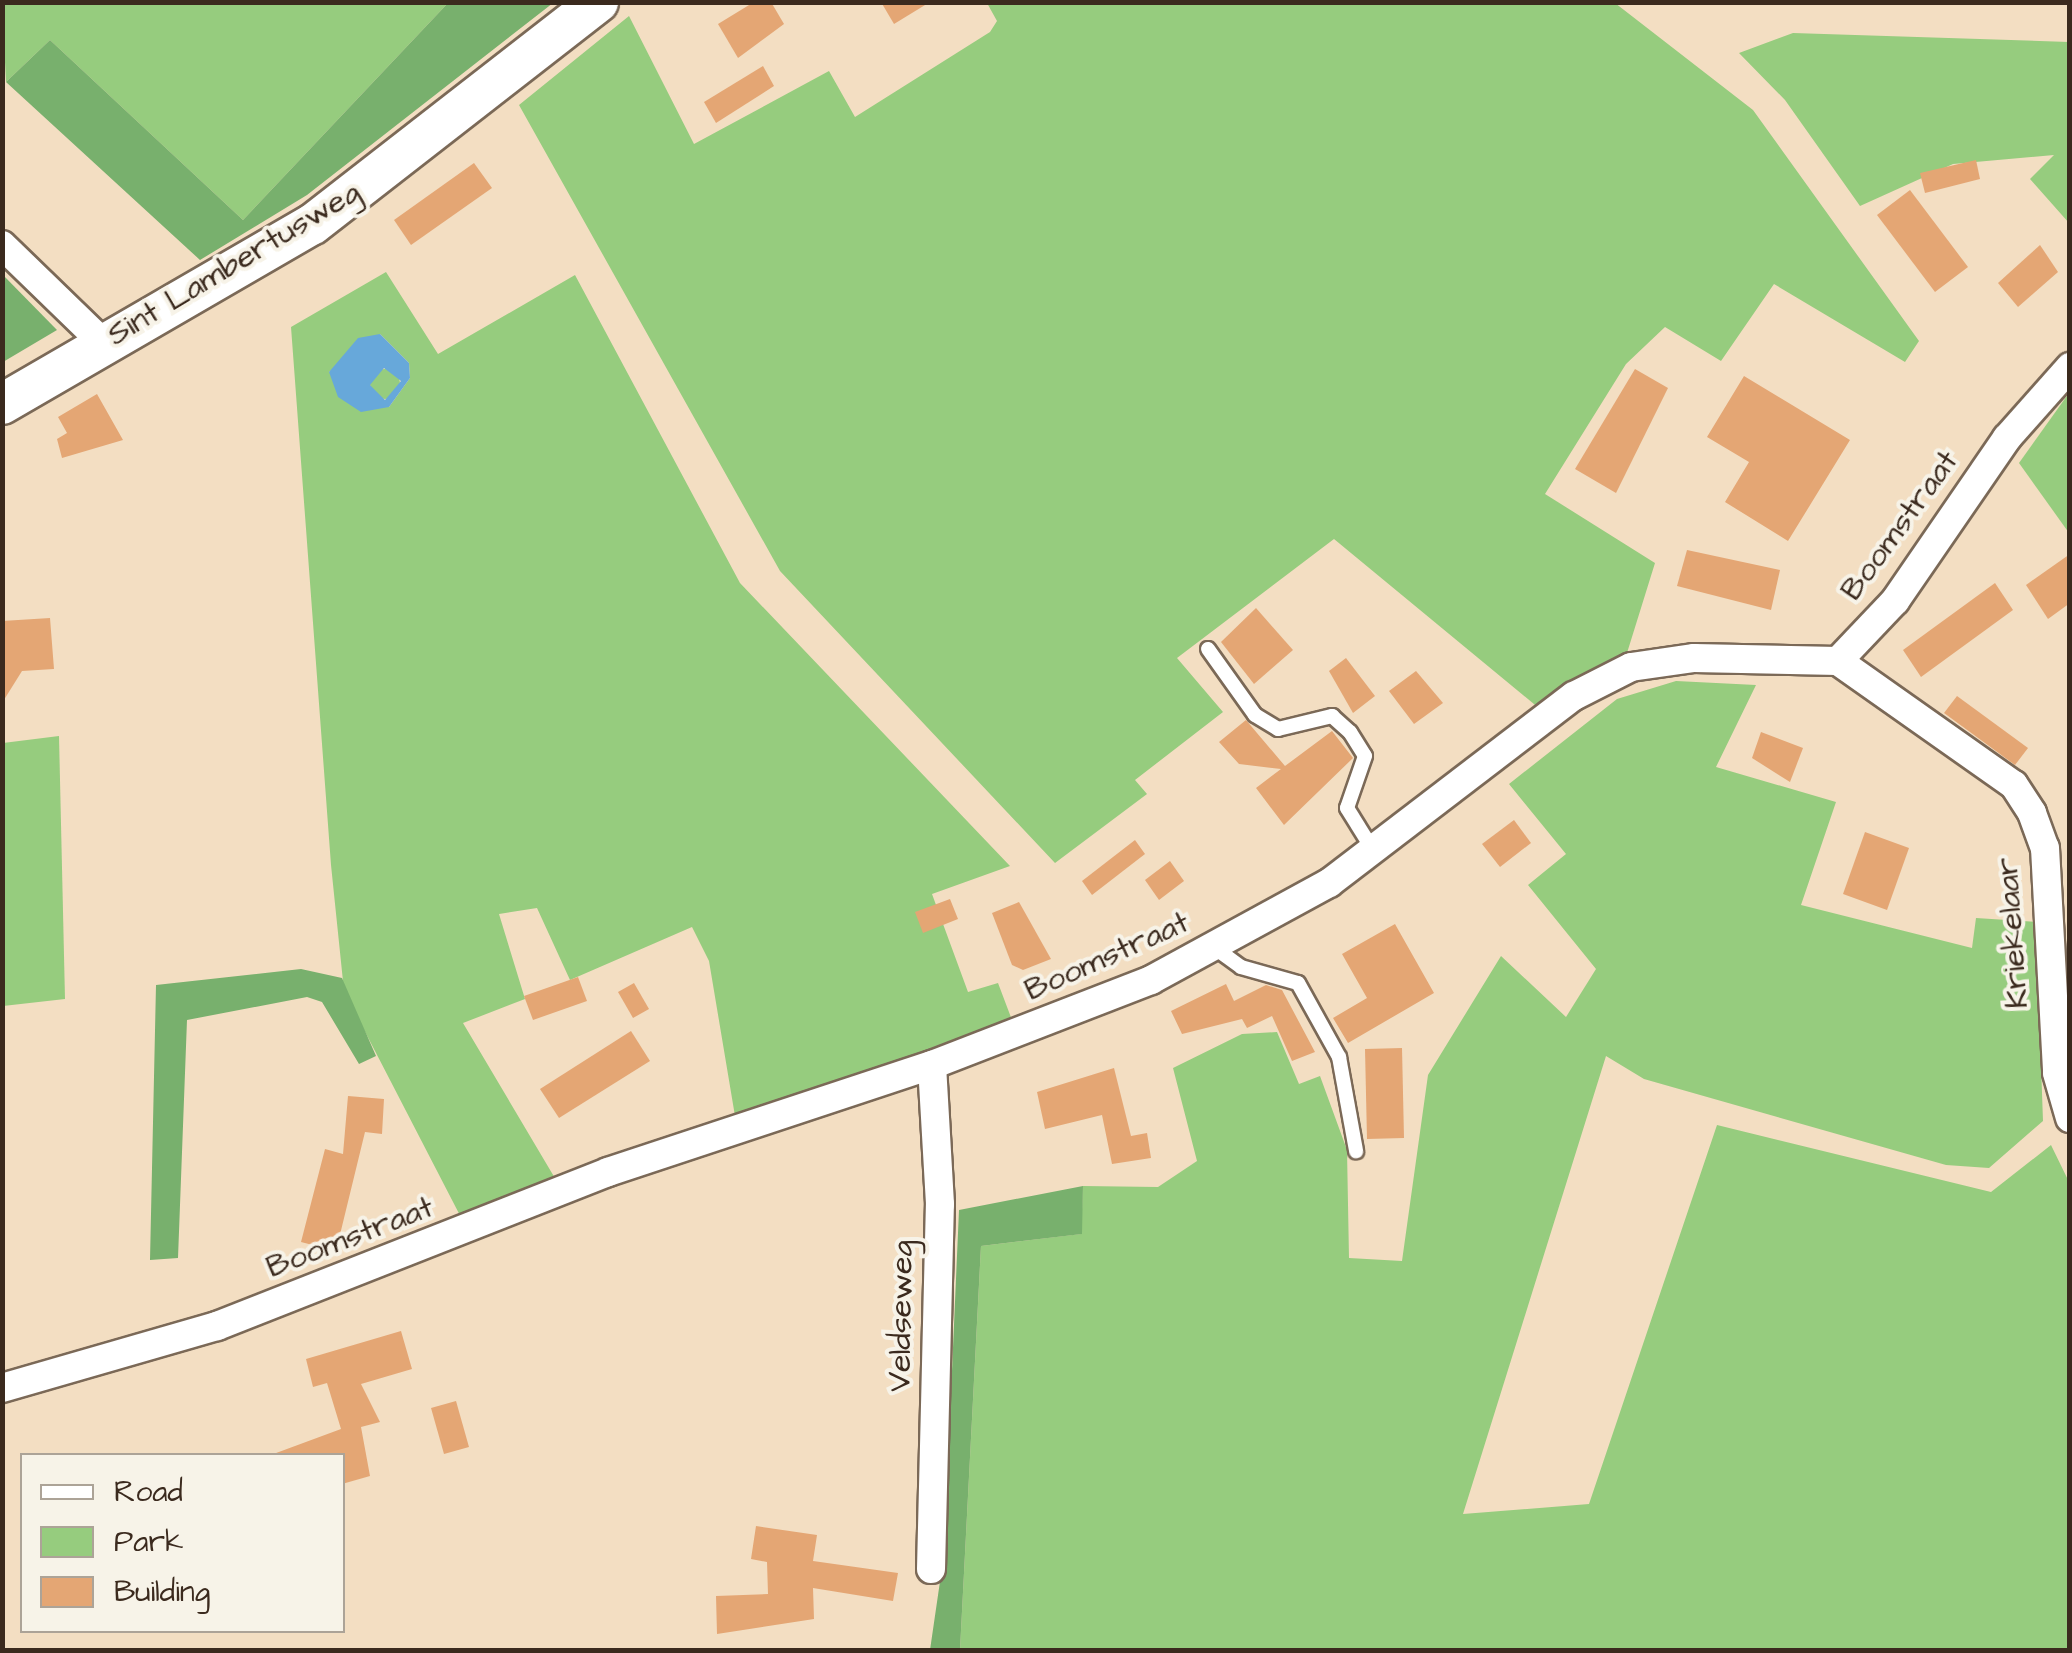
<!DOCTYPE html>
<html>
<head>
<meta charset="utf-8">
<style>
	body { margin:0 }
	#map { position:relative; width:2072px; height:1653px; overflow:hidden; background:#f3dec2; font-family:"Architects Daughter",sans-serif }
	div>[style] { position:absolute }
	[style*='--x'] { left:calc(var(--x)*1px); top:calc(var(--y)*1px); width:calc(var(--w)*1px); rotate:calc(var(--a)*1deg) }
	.green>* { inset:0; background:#96cc7e }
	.round { border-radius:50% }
	.forest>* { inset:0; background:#78b06d }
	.water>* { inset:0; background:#67a8da }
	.building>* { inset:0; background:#e4a674 }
	.roads { filter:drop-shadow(2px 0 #7b6957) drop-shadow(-2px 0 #7b6957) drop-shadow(0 2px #7b6957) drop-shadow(0 -2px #7b6957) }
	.lane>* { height:14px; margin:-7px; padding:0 7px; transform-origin:7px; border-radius:7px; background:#fff }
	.street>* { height:28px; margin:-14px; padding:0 14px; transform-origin:14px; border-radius:14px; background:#fff }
	.secondary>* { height:40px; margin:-20px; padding:0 20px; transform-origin:20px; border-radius:20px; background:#fff }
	span { translate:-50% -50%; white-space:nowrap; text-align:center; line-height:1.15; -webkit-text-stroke:8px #f7f3e8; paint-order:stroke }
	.street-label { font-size:32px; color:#3b2a1e }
	.frame { position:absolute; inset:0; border:5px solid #3b2a1e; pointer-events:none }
	.legend { position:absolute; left:20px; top:1453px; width:325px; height:180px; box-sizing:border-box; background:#f7f3e8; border:2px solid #aca397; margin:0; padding:12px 18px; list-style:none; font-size:30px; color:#3b2a1e }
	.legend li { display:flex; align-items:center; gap:20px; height:50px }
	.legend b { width:50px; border:2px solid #aca397 }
</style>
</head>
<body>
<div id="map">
	<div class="green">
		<i style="clip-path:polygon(2px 3px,448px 3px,243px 220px,50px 40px,6px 82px)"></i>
		<i style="clip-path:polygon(987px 3px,1615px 3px,1753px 110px,1919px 341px,1905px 362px,1774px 284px,1721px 361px,1665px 327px,1626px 364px,1545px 494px,1655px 563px,1627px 653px,1540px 709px,1334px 539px,1177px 658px,1223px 712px,1135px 780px,1147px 794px,1055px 863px,780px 571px,519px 105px,629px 16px,694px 144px,829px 71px,855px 117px,990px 32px,997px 21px)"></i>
		<i style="clip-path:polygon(1793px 33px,2069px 42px,2069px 223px,2030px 179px,2054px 155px,1953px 164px,1860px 206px,1785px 100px,1739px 53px)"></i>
		<i style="clip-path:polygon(evenodd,386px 272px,438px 354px,575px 275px,740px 583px,1010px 866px,932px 894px,968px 992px,998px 983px,1015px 1028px,736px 1122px,709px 961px,692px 927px,570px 980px,537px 908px,499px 914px,525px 999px,463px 1023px,559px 1185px,467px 1229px,344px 991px,331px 865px,291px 327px,386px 272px,380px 334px,409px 363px,410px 378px,389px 407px,329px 372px,380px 334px)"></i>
		<i class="round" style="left:370px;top:369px;width:30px;height:30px"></i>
		<i style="clip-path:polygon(2069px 393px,2069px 533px,2019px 463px)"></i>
		<i style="clip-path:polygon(1676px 681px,1756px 685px,1716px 767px,1836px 802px,1801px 905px,1972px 948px,1976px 918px,2036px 922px,2043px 1121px,1989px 1168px,1946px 1165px,1644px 1079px,1606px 1056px,1463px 1514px,1589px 1504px,1717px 1125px,1991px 1192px,2051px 1145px,2070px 1184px,2069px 1650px,960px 1650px,981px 1246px,1081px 1234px,1083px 1186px,1158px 1187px,1197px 1161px,1173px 1068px,1242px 1034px,1277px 1032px,1299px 1084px,1320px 1076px,1347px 1150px,1349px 1258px,1402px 1261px,1428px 1075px,1501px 956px,1566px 1017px,1596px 969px,1528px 885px,1566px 854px,1509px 784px,1617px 699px)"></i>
		<i style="clip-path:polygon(59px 736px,65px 999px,3px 1006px,3px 743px)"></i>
	</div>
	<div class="forest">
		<i style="clip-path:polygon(448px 3px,553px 3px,307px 195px,200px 260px,6px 82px,50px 40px,243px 220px)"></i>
		<i style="clip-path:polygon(3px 275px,57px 330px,3px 362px,2px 362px)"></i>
		<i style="clip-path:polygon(301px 969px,342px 978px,376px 1056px,359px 1064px,322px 1002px,307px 997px,187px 1020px,178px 1258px,150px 1260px,156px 985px)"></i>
		<i style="clip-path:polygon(1083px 1186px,1082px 1234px,981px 1246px,960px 1650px,930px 1650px,944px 1554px,959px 1210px)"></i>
	</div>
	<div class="water">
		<i style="clip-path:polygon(evenodd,380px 334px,409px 363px,410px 378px,389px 407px,361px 412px,338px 397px,329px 372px,358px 338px,380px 334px,384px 368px,401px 381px,385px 400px,370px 385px,384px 368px)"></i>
	</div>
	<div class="building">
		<i style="clip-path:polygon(754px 2px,771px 2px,784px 24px,738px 58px,718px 24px)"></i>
		<i style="clip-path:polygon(881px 2px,930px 2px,894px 24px)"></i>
		<i style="clip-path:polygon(763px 66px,774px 86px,716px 123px,704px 102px)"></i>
		<i style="clip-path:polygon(1976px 160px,1980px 179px,1925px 193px,1920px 173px)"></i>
		<i style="clip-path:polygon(474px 163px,492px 188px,411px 245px,394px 220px)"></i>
		<i style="clip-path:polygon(1910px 190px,1968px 267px,1935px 292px,1877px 215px)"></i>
		<i style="clip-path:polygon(2040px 245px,2058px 272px,2018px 307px,1998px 283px)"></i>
		<i style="clip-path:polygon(1635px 369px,1668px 388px,1616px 493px,1575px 469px)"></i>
		<i style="clip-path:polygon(1744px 376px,1850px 440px,1788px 541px,1725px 502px,1749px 462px,1707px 437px)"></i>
		<i style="clip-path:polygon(97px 394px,123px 440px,62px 458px,57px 439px,67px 433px,58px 417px)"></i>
		<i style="clip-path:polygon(1687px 550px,1780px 570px,1771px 610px,1677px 586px)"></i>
		<i style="clip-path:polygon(2070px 554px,2070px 603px,2048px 619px,2026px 585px)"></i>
		<i style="clip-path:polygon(1995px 583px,2013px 610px,1921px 677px,1903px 650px)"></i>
		<i style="clip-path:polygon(1256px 608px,1293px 650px,1254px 684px,1221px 642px)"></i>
		<i style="clip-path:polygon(50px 618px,54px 669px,22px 671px,2px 703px,2px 621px)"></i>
		<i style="clip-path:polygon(1346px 658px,1375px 696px,1353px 713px,1329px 671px)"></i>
		<i style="clip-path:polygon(1416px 671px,1443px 703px,1414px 724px,1389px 691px)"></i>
		<i style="clip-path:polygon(1957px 696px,2028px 748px,2015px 765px,1944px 713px)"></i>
		<i style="clip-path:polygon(1246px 720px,1285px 766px,1332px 731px,1353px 758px,1284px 825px,1256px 788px,1281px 769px,1239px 764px,1219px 742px)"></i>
		<i style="clip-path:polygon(1761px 732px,1803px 748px,1790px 782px,1752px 758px)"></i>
		<i style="clip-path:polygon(1514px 820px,1531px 843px,1500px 867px,1482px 844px)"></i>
		<i style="clip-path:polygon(1865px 832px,1909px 848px,1887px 910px,1843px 894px)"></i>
		<i style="clip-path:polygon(1135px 840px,1145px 854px,1092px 895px,1082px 881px)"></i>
		<i style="clip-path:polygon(1170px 861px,1184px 881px,1159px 900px,1145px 880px)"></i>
		<i style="clip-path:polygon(950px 899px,958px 919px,923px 933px,915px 912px)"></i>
		<i style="clip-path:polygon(1019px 902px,1051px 959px,1023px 970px,1012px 965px,992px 913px)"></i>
		<i style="clip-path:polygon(1395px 924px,1434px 993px,1348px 1043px,1333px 1018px,1367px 998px,1342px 954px)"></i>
		<i style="clip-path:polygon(578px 977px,587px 1001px,533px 1020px,524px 996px)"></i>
		<i style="clip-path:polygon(634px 983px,649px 1009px,633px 1018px,618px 992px)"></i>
		<i style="clip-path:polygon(1226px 984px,1234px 1001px,1266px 985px,1282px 990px,1315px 1052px,1292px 1061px,1272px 1016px,1247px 1028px,1242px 1019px,1182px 1034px,1171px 1011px)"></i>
		<i style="clip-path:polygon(631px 1031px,650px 1061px,559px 1118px,540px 1089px)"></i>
		<i style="clip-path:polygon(1402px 1048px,1404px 1138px,1367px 1139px,1365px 1049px)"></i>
		<i style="clip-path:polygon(1114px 1068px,1131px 1136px,1147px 1133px,1151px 1158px,1112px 1164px,1102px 1115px,1045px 1129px,1037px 1092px)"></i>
		<i style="clip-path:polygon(348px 1096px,384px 1099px,382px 1134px,365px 1132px,336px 1251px,301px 1242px,325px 1149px,343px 1154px)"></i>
		<i style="clip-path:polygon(401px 1331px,412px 1369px,361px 1384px,380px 1422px,361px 1427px,370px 1476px,342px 1484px,342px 1456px,268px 1456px,341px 1429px,327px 1383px,313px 1387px,306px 1359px)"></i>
		<i style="clip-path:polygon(456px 1401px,469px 1447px,444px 1454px,431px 1408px)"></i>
		<i style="clip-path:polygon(756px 1526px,817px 1535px,813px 1561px,898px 1573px,893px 1601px,813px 1588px,814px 1619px,717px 1634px,716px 1596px,768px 1594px,767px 1562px,751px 1559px)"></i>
	</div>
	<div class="roads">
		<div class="lane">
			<i style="--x:1208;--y:649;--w:81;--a:54.5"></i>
			<i style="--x:1255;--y:715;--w:27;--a:31"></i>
			<i style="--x:1278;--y:729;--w:56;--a:-13.5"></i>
			<i style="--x:1332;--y:716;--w:24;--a:42"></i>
			<i style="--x:1350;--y:732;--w:28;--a:58"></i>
			<i style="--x:1365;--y:756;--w:55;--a:109.1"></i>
			<i style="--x:1347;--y:808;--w:49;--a:58.2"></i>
			<i style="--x:1215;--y:948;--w:32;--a:36"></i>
			<i style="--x:1241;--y:967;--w:59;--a:15.7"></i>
			<i style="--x:1298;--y:983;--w:85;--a:61"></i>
			<i style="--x:1339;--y:1057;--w:96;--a:79.7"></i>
		</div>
		<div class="street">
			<i style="--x:2;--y:245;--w:141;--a:44.1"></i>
			<i style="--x:1838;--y:661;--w:215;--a:35.2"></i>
			<i style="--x:2014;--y:785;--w:33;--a:57"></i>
			<i style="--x:2032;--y:813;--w:37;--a:70"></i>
			<i style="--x:2045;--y:848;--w:225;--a:86.9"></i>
			<i style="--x:2057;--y:1073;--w:47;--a:73.9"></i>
			<i style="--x:2;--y:1388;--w:224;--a:-16.1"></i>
			<i style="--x:217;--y:1326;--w:420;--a:-21.5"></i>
			<i style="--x:608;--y:1172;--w:341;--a:-18.3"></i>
			<i style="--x:932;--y:1065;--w:235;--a:-21.2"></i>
			<i style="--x:1151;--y:980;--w:203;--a:-28.6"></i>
			<i style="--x:1329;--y:883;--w:308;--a:-37.4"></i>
			<i style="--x:1574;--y:696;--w:64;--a:-27"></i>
			<i style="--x:1631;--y:667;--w:64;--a:-8.1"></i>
			<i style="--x:1694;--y:658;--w:144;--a:1.2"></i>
			<i style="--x:1838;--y:661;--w:83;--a:-46.5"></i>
			<i style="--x:1895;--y:601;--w:198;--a:-55.5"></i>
			<i style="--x:2007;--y:438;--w:95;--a:-48.4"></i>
			<i style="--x:931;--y:1569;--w:365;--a:-88.6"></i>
			<i style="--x:940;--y:1204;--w:139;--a:-93.3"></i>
		</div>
		<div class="secondary">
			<i style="--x:2;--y:404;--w:359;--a:-30.1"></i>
			<i style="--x:313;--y:224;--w:361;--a:-37.9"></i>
		</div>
	</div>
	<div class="street-label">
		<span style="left:234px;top:264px;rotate:-31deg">Sint Lambertusweg</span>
		<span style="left:1900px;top:526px;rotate:-54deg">Boomstraat</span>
		<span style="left:2013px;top:933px;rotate:-94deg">Kriekelaar</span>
		<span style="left:1107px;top:957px;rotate:-24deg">Boomstraat</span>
		<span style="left:350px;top:1238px;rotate:-21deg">Boomstraat</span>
		<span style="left:902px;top:1316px;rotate:-89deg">Veldseweg</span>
	</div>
	<div class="frame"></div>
	<ul class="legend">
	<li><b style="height:12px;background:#fff"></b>Road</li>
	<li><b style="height:28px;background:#96cc7e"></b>Park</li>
	<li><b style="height:28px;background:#e4a674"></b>Building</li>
	</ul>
</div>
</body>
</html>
